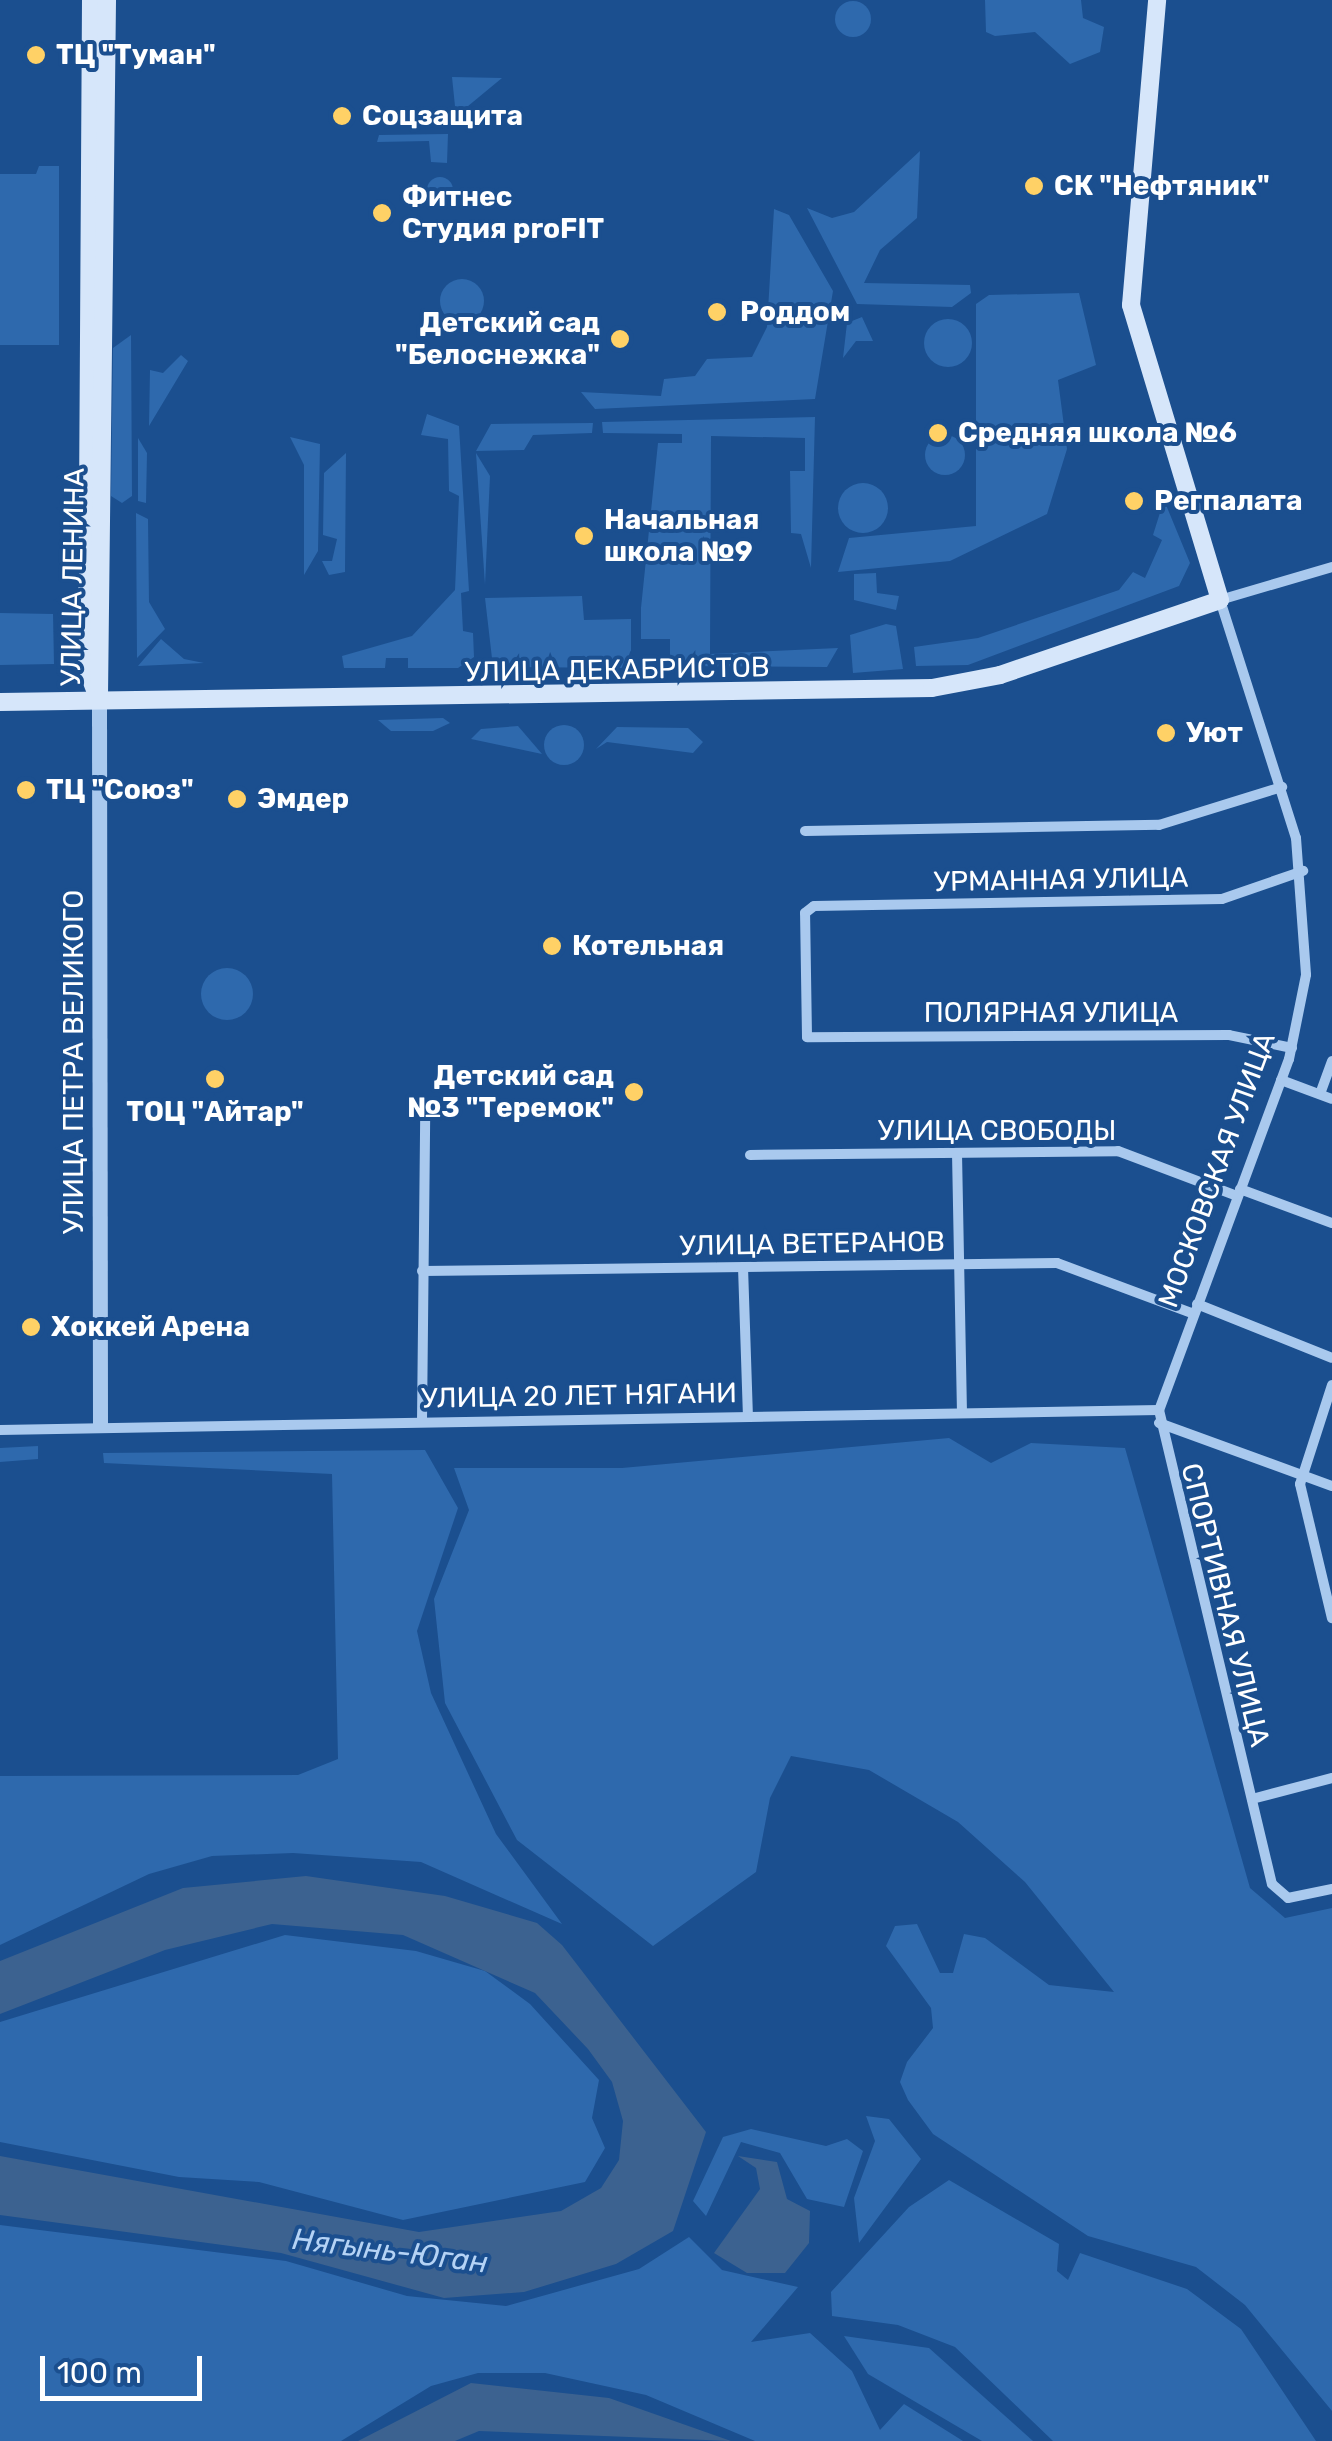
<!DOCTYPE html>
<html>
<head>
<meta charset="utf-8">
<style>
	body { margin:0 }
	#map { position:relative; width:1332px; height:2441px; overflow:hidden; background:#1b4f8f; font-family:Rubik,sans-serif }
	div>[style] { position:absolute }
	[style*='--x'] { left:calc(var(--x)*1px); top:calc(var(--y)*1px); width:calc(var(--w)*1px); rotate:calc(var(--a)*1deg) }
	.green>* { inset:0; background:#2e69ad }
	.round { border-radius:50% }
	.water>* { inset:0; background:#3c6290 }
	.minor>* { height:10px; margin:-5px; padding:0 5px; transform-origin:5px; border-radius:5px; background:#a9c9ee }
	.tertiary>* { height:15px; margin:-7.5px; padding:0 7.5px; transform-origin:7.5px; border-radius:7.5px; background:#a9c9ee }
	.secondary>* { height:18px; margin:-9px; padding:0 9px; transform-origin:9px; border-radius:9px; background:#d6e6fa }
	.dots>* { width:28px; height:28px; translate:-50% -50%; box-sizing:border-box; border:5px solid #1b4f8f; border-radius:50% }
	span { translate:-50% -50%; white-space:nowrap; text-align:center; line-height:1.15; -webkit-text-stroke:8px #1b4f8f; paint-order:stroke }
	.poi-label { font-size:28px; color:#fff; font-weight:700 }
	.left { translate:0 -50%; text-align:left }
	.right { translate:-100% -50%; text-align:right }
	.street-label { font-size:28px; color:#fff }
	.water-label { font-size:30px; color:#b5d3f5; font-style:italic }
	.scale { position:absolute; left:40px; top:2356px; width:162px; height:45px; box-sizing:border-box; border:5px solid #fff; border-top:0; padding-left:12px; font-size:30px; line-height:35px; white-space:nowrap; color:#fff; -webkit-text-stroke:8px #1b4f8f; paint-order:stroke }
</style>
</head>
<body>
<div id="map">
	<div class="green">
		<i style="clip-path:polygon(985px 0,1081px 0,1083px 18px,1104px 27px,1100px 52px,1070px 64px,1035px 32px,995px 36px,986px 32px)"></i>
		<i class="round" style="left:835px;top:1px;width:36px;height:36px"></i>
		<i style="clip-path:polygon(452px 77px,502px 78px,456px 116px)"></i>
		<i style="clip-path:polygon(448px 134px,447px 163px,431px 162px,429px 141px,377px 142px,379px 135px)"></i>
		<i style="clip-path:polygon(920px 151px,917px 218px,880px 250px,864px 283px,970px 285px,971px 293px,952px 307px,857px 304px,807px 208px,832px 218px,854px 212px)"></i>
		<i style="clip-path:polygon(39px 166px,59px 166px,59px 345px,0 345px,0 174px,36px 174px)"></i>
		<i class="round" style="left:427px;top:177px;width:26px;height:26px"></i>
		<i style="clip-path:polygon(774px 209px,789px 215px,833px 291px,815px 399px,595px 409px,581px 392px,661px 396px,664px 379px,695px 376px,707px 359px,752px 357px,767px 327px)"></i>
		<i class="round" style="left:440px;top:279px;width:44px;height:44px"></i>
		<i style="clip-path:polygon(1079px 293px,1096px 365px,1058px 380px,1067px 449px,1047px 514px,950px 561px,838px 572px,849px 538px,976px 526px,976px 304px,989px 295px)"></i>
		<i style="clip-path:polygon(862px 317px,873px 341px,856px 341px,843px 358px,847px 323px)"></i>
		<i class="round" style="left:924px;top:319px;width:48px;height:48px"></i>
		<i style="clip-path:polygon(131px 335px,132px 496px,122px 503px,111px 496px,113px 348px)"></i>
		<i style="clip-path:polygon(181px 355px,188px 361px,149px 426px,150px 370px,163px 373px)"></i>
		<i style="clip-path:polygon(427px 414px,459px 426px,469px 591px,461px 593px,463px 631px,473px 633px,474px 657px,458px 668px,408px 668px,408px 658px,386px 658px,385px 668px,344px 668px,342px 656px,412px 636px,455px 590px,459px 496px,449px 491px,448px 439px,421px 435px)"></i>
		<i style="clip-path:polygon(815px 417px,811px 568px,801px 534px,791px 533px,790px 471px,805px 471px,805px 438px,711px 436px,710px 654px,838px 648px,827px 667px,670px 666px,670px 639px,641px 639px,641px 608px,658px 443px,682px 443px,682px 434px,603px 433px,602px 422px)"></i>
		<i style="clip-path:polygon(593px 423px,592px 433px,533px 435px,524px 450px,476px 451px,491px 424px)"></i>
		<i class="round" style="left:925px;top:435px;width:40px;height:40px"></i>
		<i style="clip-path:polygon(290px 437px,320px 444px,318px 551px,304px 575px,304px 465px)"></i>
		<i style="clip-path:polygon(138px 438px,147px 453px,146px 503px,138px 501px)"></i>
		<i style="clip-path:polygon(346px 453px,345px 572px,329px 575px,322px 561px,332px 561px,337px 539px,323px 535px,324px 473px)"></i>
		<i style="clip-path:polygon(476px 453px,490px 476px,485px 585px)"></i>
		<i class="round" style="left:838px;top:483px;width:50px;height:50px"></i>
		<i style="clip-path:polygon(1164px 500px,1190px 563px,1179px 586px,968px 665px,916px 666px,914px 647px,978px 638px,1119px 590px,1133px 572px,1145px 578px,1162px 540px,1153px 535px)"></i>
		<i style="clip-path:polygon(136px 513px,148px 519px,149px 602px,165px 629px,137px 658px)"></i>
		<i style="clip-path:polygon(876px 573px,877px 593px,899px 596px,896px 610px,854px 600px,854px 574px)"></i>
		<i style="clip-path:polygon(582px 596px,584px 620px,631px 619px,631px 668px,493px 667px,485px 598px)"></i>
		<i style="clip-path:polygon(0 613px,53px 614px,54px 664px,0 665px)"></i>
		<i style="clip-path:polygon(886px 624px,896px 626px,903px 669px,853px 673px,850px 635px)"></i>
		<i style="clip-path:polygon(161px 639px,184px 659px,204px 663px,138px 666px)"></i>
		<i style="clip-path:polygon(443px 718px,450px 723px,433px 731px,391px 731px,378px 720px)"></i>
		<i class="round" style="left:544px;top:725px;width:40px;height:40px"></i>
		<i style="clip-path:polygon(518px 726px,542px 754px,471px 739px,481px 729px)"></i>
		<i style="clip-path:polygon(617px 727px,688px 728px,703px 742px,693px 753px,607px 742px,596px 749px)"></i>
		<i class="round" style="left:201px;top:968px;width:52px;height:52px"></i>
		<i style="clip-path:polygon(949px 1438px,991px 1463px,1031px 1443px,1125px 1448px,1250px 1888px,1285px 1918px,1332px 1908px,1332px 2411px,1245px 2305px,1196px 2267px,1088px 2236px,933px 2134px,908px 2100px,900px 2082px,907px 2062px,933px 2028px,931px 2008px,886px 1946px,895px 1926px,917px 1924px,940px 1973px,953px 1973px,964px 1934px,985px 1938px,1049px 1985px,1114px 1992px,1025px 1882px,958px 1822px,869px 1770px,791px 1756px,770px 1798px,756px 1872px,653px 1946px,517px 1840px,445px 1703px,434px 1599px,469px 1510px,454px 1468px,622px 1468px)"></i>
		<i style="clip-path:polygon(38px 1446px,38px 1459px,0 1462px,0 1448px)"></i>
		<i style="clip-path:polygon(425px 1450px,458px 1508px,417px 1631px,431px 1693px,496px 1834px,562px 1924px,421px 1862px,293px 1853px,212px 1856px,149px 1874px,0 1945px,0 1776px,298px 1775px,338px 1759px,332px 1474px,104px 1463px,103px 1453px)"></i>
		<i style="clip-path:polygon(285px 1935px,416px 1951px,485px 1971px,530px 2004px,599px 2080px,592px 2118px,605px 2148px,585px 2182px,403px 2220px,259px 2182px,179px 2177px,0 2142px,0 2022px)"></i>
		<i style="clip-path:polygon(866px 2116px,889px 2119px,921px 2159px,859px 2243px,854px 2198px,875px 2141px)"></i>
		<i style="clip-path:polygon(751px 2129px,826px 2146px,847px 2139px,863px 2151px,844px 2207px,807px 2199px,780px 2153px,741px 2142px,706px 2216px,693px 2201px,723px 2137px)"></i>
		<i style="clip-path:polygon(949px 2180px,1059px 2244px,1057px 2271px,1068px 2280px,1080px 2253px,1187px 2289px,1241px 2329px,1316px 2441px,1053px 2441px,955px 2347px,898px 2325px,832px 2316px,831px 2292px,909px 2207px)"></i>
		<i style="clip-path:polygon(0 2225px,286px 2261px,407px 2296px,506px 2306px,639px 2269px,689px 2237px,722px 2270px,798px 2287px,751px 2342px,810px 2333px,852px 2371px,880px 2430px,904px 2404px,963px 2441px,755px 2441px,646px 2395px,545px 2373px,478px 2373px,431px 2386px,341px 2441px,0 2441px)"></i>
		<i style="clip-path:polygon(844px 2336px,929px 2348px,1033px 2441px,982px 2441px,868px 2374px)"></i>
	</div>
	<div class="water">
		<i style="clip-path:polygon(306px 1876px,445px 1896px,537px 1923px,562px 1945px,706px 2132px,673px 2231px,616px 2264px,524px 2292px,444px 2298px,281px 2253px,0 2215px,0 2156px,419px 2232px,561px 2211px,601px 2188px,619px 2160px,623px 2121px,612px 2082px,588px 2049px,535px 1993px,403px 1935px,272px 1924px,165px 1950px,0 2014px,0 1961px,183px 1888px)"></i>
		<i style="clip-path:polygon(738px 2156px,777px 2162px,787px 2199px,810px 2211px,809px 2243px,785px 2273px,747px 2273px,714px 2253px,760px 2189px,756px 2168px)"></i>
		<i style="clip-path:polygon(471px 2383px,609px 2398px,731px 2441px,479px 2431px,455px 2441px,358px 2441px)"></i>
	</div>
	<div class="minor">
		<i style="--x:1332;--y:567;--w:117;--a:163.6"></i>
		<i style="--x:1220;--y:600;--w:250;--a:72.3"></i>
		<i style="--x:1296;--y:838;--w:137;--a:85.8"></i>
		<i style="--x:1306;--y:975;--w:86;--a:101.4"></i>
		<i style="--x:1289;--y:1059;--w:374;--a:110.3"></i>
		<i style="--x:1159;--y:1410;--w:487;--a:76.6"></i>
		<i style="--x:1272;--y:1884;--w:21;--a:41"></i>
		<i style="--x:1288;--y:1898;--w:45;--a:-11.6"></i>
		<i style="--x:805;--y:831;--w:354;--a:-1"></i>
		<i style="--x:1159;--y:825;--w:129;--a:-17.2"></i>
		<i style="--x:1292;--y:1048;--w:64;--a:-168.3"></i>
		<i style="--x:1229;--y:1035;--w:422;--a:179.7"></i>
		<i style="--x:807;--y:1037;--w:124;--a:-90.9"></i>
		<i style="--x:805;--y:913;--w:11;--a:-38"></i>
		<i style="--x:814;--y:906;--w:408;--a:-1"></i>
		<i style="--x:1222;--y:899;--w:86;--a:-19.1"></i>
		<i style="--x:1281;--y:1080;--w:54;--a:20.4"></i>
		<i style="--x:1320;--y:1094;--w:35;--a:-70"></i>
		<i style="--x:957;--y:1153;--w:259;--a:88.9"></i>
		<i style="--x:750;--y:1155;--w:368;--a:-0.6"></i>
		<i style="--x:1118;--y:1151;--w:127;--a:20.7"></i>
		<i style="--x:1240;--y:1189;--w:98;--a:20.3"></i>
		<i style="--x:743;--y:1267;--w:149;--a:88.1"></i>
		<i style="--x:422;--y:1271;--w:635;--a:-0.72"></i>
		<i style="--x:1057;--y:1263;--w:146;--a:20.4"></i>
		<i style="--x:1197;--y:1304;--w:145;--a:21.8"></i>
		<i style="--x:1332;--y:1385;--w:104;--a:107.9"></i>
		<i style="--x:1300;--y:1484;--w:138;--a:76.6"></i>
		<i style="--x:422;--y:1421;--w:309;--a:-89.4"></i>
		<i style="--x:1159;--y:1423;--w:184;--a:20"></i>
		<i style="--x:0;--y:1430;--w:1159;--a:-0.99"></i>
		<i style="--x:1252;--y:1799;--w:83;--a:-14.7"></i>
	</div>
	<div class="tertiary">
		<i style="--x:99;--y:700;--w:724;--a:89.92"></i>
	</div>
	<div class="secondary">
		<i style="--x:91;--y:0;--w:669;--a:90.34"></i>
		<i style="--x:87;--y:669;--w:33;--a:69"></i>
		<i style="--x:99;--y:695;--w:695;--a:-89.34"></i>
		<i style="--x:0;--y:702;--w:932;--a:-0.86"></i>
		<i style="--x:932;--y:688;--w:69;--a:-10.8"></i>
		<i style="--x:1000;--y:675;--w:232;--a:-18.8"></i>
		<i style="--x:1220;--y:600;--w:308;--a:-106.8"></i>
		<i style="--x:1131;--y:305;--w:306;--a:-85.1"></i>
	</div>
	<div class="dots">
		<i style="left:36px;top:55px;background:#ffd166"></i>
		<i style="left:342px;top:116px;background:#ffd166"></i>
		<i style="left:1034px;top:186px;background:#ffd166"></i>
		<i style="left:382px;top:213px;background:#ffd166"></i>
		<i style="left:717px;top:312px;background:#ffd166"></i>
		<i style="left:620px;top:339px;background:#ffd166"></i>
		<i style="left:938px;top:433px;background:#ffd166"></i>
		<i style="left:1134px;top:501px;background:#ffd166"></i>
		<i style="left:584px;top:536px;background:#ffd166"></i>
		<i style="left:1166px;top:733px;background:#ffd166"></i>
		<i style="left:26px;top:790px;background:#ffd166"></i>
		<i style="left:237px;top:799px;background:#ffd166"></i>
		<i style="left:552px;top:946px;background:#ffd166"></i>
		<i style="left:215px;top:1079px;background:#ffd166"></i>
		<i style="left:634px;top:1092px;background:#ffd166"></i>
		<i style="left:31px;top:1327px;background:#ffd166"></i>
	</div>
	<div class="poi-label">
		<span class="left" style="left:56px;top:55px">ТЦ "Туман"</span>
		<span class="left" style="left:362px;top:116px">Соцзащита</span>
		<span class="left" style="left:1054px;top:186px">СК "Нефтяник"</span>
		<span class="left" style="left:402px;top:213px">Фитнес<br>Студия proFIT</span>
		<span class="left" style="left:740px;top:312px">Роддом</span>
		<span class="right" style="left:600px;top:339px">Детский сад<br>"Белоснежка"</span>
		<span class="left" style="left:958px;top:433px">Средняя школа №6</span>
		<span class="left" style="left:1154px;top:501px">Регпалата</span>
		<span class="left" style="left:604px;top:536px">Начальная<br>школа №9</span>
		<span class="left" style="left:1186px;top:733px">Уют</span>
		<span class="left" style="left:46px;top:790px">ТЦ "Союз"</span>
		<span class="left" style="left:257px;top:799px">Эмдер</span>
		<span class="left" style="left:572px;top:946px">Котельная</span>
		<span class="right" style="left:614px;top:1092px">Детский сад<br>№3 "Теремок"</span>
		<span style="left:215px;top:1112px">ТОЦ "Айтар"</span>
		<span class="left" style="left:51px;top:1327px">Хоккей Арена</span>
	</div>
	<div class="street-label">
		<span style="left:73px;top:577px;rotate:-89deg">УЛИЦА ЛЕНИНА</span>
		<span style="left:617px;top:670px;rotate:-1deg">УЛИЦА ДЕКАБРИСТОВ</span>
		<span style="left:1061px;top:880px;rotate:-1deg">УРМАННАЯ УЛИЦА</span>
		<span style="left:1051px;top:1013px">ПОЛЯРНАЯ УЛИЦА</span>
		<span style="left:74px;top:1062px;rotate:-90deg">УЛИЦА ПЕТРА ВЕЛИКОГО</span>
		<span style="left:997px;top:1131px">УЛИЦА СВОБОДЫ</span>
		<span style="left:1217px;top:1170px;rotate:-70deg">МОСКОВСКАЯ УЛИЦА</span>
		<span style="left:812px;top:1244px;rotate:-1deg">УЛИЦА ВЕТЕРАНОВ</span>
		<span style="left:579px;top:1396px;rotate:-1deg">УЛИЦА 20 ЛЕТ НЯГАНИ</span>
		<span style="left:1225px;top:1605px;rotate:76deg">СПОРТИВНАЯ УЛИЦА</span>
	</div>
	<div class="water-label">
		<span style="left:390px;top:2251px;rotate:7deg">Нягынь-Юган</span>
	</div>
	<div class="scale">100 m</div>
</div>
</body>
</html>
